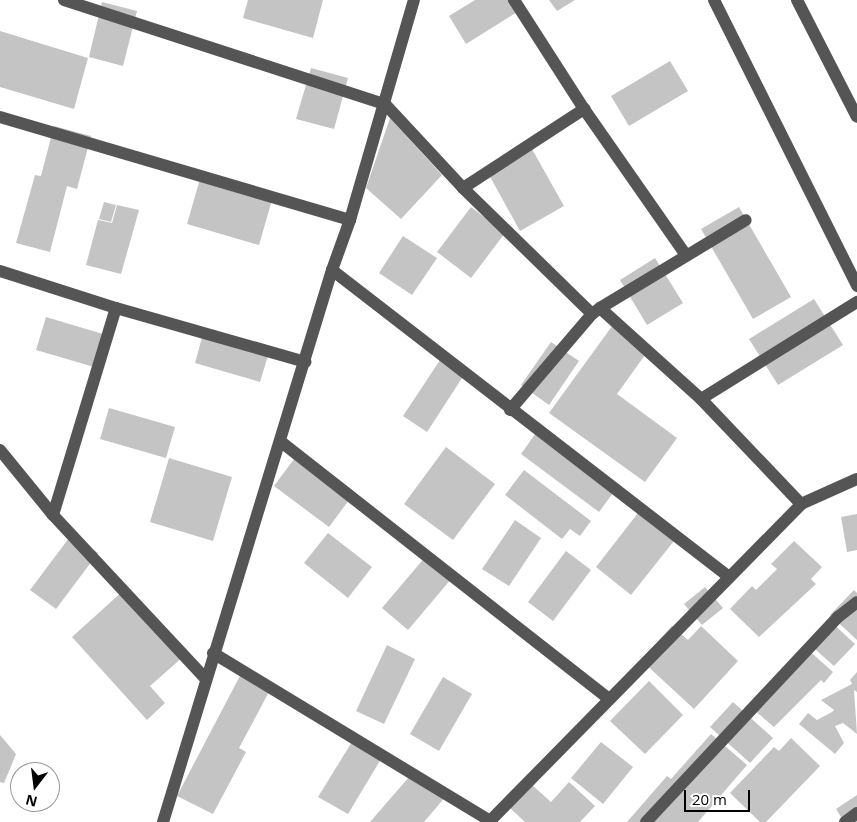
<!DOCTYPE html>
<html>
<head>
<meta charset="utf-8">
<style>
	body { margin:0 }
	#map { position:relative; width:857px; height:822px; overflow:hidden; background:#fff; font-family:"Open Sans",sans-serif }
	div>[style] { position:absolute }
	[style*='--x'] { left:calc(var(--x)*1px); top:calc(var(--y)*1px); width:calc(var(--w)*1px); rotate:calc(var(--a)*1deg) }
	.building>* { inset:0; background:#c4c4c4 }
	.minor>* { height:12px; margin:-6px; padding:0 6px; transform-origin:6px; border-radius:6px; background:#555 }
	span { translate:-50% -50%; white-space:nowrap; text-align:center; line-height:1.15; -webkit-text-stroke:4.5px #fff; paint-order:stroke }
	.north { position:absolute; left:10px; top:762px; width:50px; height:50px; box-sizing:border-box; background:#fff; border:1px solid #999; border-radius:50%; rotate:195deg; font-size:14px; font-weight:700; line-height:20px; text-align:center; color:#000 }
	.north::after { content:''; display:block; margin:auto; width:18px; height:22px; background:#000; clip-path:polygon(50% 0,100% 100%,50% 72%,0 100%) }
	.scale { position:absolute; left:684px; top:790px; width:66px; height:22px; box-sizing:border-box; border:2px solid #000; border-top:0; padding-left:6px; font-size:15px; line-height:18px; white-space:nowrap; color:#000; -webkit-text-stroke:4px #fff; paint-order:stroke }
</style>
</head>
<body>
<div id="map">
	<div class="building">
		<i style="clip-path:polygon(248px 0,323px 0,313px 38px,243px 18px)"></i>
		<i style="clip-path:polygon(475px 0,512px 0,519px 11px,466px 44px,449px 16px)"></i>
		<i style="clip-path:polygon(549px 0,575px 0,557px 11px)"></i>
		<i style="clip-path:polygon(102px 2px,137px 11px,123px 66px,89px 57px)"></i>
		<i style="clip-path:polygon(0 31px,88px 58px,74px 109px,0 87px)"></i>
		<i style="clip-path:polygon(670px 61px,688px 91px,629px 126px,611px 96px)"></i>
		<i style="clip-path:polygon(311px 68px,348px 78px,334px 129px,296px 119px)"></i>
		<i style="clip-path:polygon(390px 118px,442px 175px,401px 219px,366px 188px)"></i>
		<i style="clip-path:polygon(54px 126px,91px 136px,77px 189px,67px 186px,50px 252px,16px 243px,35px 175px,41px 176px)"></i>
		<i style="clip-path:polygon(532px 149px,564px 206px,520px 231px,488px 173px)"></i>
		<i style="clip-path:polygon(202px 172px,274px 193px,259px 245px,187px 224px)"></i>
		<i style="clip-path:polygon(104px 202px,116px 205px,111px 222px,99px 219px)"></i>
		<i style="clip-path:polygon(117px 205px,139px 210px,121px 274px,86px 265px,98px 220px,112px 223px)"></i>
		<i style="clip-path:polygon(471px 207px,505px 233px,471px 278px,437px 252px)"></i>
		<i style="clip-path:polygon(739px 207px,791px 297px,753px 319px,701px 229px)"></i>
		<i style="clip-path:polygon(403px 236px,437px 258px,412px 295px,379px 273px)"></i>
		<i style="clip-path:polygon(655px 258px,683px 303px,647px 325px,620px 280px)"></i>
		<i style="clip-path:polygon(814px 299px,843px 345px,778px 385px,749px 339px)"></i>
		<i style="clip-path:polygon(46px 317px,103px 334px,94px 367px,36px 350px)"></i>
		<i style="clip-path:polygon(615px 322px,650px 348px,617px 394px,677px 438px,645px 482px,549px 413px)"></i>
		<i style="clip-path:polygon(204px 330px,270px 349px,260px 382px,195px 363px)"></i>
		<i style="clip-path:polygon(551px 342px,579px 361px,549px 405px,521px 385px)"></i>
		<i style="clip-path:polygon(440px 360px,464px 375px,427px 432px,403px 416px)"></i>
		<i style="clip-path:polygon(109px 408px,175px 427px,166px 458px,100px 439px)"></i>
		<i style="clip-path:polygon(538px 430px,616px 489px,599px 512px,521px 454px)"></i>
		<i style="clip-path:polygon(446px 447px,495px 484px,453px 540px,404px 504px)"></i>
		<i style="clip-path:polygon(300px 451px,355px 492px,329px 527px,274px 486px)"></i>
		<i style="clip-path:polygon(169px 458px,232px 477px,213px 541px,150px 522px)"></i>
		<i style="clip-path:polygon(524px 470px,591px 521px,580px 536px,570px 529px,562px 539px,505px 495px)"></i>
		<i style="clip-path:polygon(638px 513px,674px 541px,631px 595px,596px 567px)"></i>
		<i style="clip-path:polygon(857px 514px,857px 550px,847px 552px,841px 517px)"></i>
		<i style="clip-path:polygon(515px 520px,541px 538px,509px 586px,482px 569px)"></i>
		<i style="clip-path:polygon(328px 533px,372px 567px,348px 598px,304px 563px)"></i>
		<i style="clip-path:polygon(72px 534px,98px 553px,56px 609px,30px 590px)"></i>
		<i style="clip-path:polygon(794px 541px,822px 567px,811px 579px,816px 584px,759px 637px,730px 609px,752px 586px,756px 590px,777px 569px,771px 564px)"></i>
		<i style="clip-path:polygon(566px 551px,591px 570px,553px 621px,528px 602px)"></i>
		<i style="clip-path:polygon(426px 556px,452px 578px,408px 630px,382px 608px)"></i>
		<i style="clip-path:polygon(705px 587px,723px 608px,702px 625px,684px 604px)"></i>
		<i style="clip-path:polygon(124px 590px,184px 656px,150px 686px,165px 703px,147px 720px,72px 637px)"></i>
		<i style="clip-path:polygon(854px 590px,857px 593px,857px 640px,830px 615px)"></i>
		<i style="clip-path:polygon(829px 620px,855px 644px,834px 666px,808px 643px)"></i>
		<i style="clip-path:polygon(672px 626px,688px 640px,701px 626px,738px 661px,694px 709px,641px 660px)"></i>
		<i style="clip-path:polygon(387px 645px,415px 659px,384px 724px,356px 711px)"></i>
		<i style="clip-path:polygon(806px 648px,833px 672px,824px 683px,821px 680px,774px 727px,752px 708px)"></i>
		<i style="clip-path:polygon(242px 672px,271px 688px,239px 748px,246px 752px,213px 814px,177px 796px)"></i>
		<i style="clip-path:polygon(857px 672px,857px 692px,854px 690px,857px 734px,843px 723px,835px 726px,844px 743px,835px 754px,799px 724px,808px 713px,817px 720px,832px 712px,834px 710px,821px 700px,852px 684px,850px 680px)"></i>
		<i style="clip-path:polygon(443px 677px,472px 694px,439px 751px,410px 734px)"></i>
		<i style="clip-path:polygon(649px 681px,683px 715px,645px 754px,610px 721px)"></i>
		<i style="clip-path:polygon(733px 702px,773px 738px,750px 763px,710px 727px)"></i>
		<i style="clip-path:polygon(711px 734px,747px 765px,698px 822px,627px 822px,667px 776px,671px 779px)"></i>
		<i style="clip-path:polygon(0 735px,16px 754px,4px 783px,0 782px)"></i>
		<i style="clip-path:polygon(355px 737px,384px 754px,348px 814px,318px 797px)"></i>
		<i style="clip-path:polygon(791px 738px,820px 766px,766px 822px,760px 822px,730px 793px,774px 747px,779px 751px)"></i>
		<i style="clip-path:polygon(601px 742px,633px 767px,603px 804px,571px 778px)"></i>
		<i style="clip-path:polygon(416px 769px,446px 796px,424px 822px,370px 822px)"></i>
		<i style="clip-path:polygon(569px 782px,595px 806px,580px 822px,525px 822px,510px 808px,531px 784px,551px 802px)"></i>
		<i style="clip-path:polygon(857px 795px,857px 822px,844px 822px,836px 809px)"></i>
	</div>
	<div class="minor">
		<i style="--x:64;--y:0;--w:337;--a:18"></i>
		<i style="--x:385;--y:104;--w:115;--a:47.1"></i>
		<i style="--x:463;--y:188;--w:180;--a:44.3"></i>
		<i style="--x:592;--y:314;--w:10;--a:-37"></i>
		<i style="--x:600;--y:308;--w:136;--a:42"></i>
		<i style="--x:701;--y:399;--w:145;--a:46.4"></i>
		<i style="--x:714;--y:0;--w:320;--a:63.4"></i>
		<i style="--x:797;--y:0;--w:131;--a:62.9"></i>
		<i style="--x:584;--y:109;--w:177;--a:55.1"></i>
		<i style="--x:0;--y:117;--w:365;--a:16.4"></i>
		<i style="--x:463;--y:188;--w:145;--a:-33.1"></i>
		<i style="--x:584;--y:109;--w:130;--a:-122.7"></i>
		<i style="--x:332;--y:270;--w:502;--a:37.71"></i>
		<i style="--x:0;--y:271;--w:122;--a:17.7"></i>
		<i style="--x:116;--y:308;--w:197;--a:15.9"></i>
		<i style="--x:600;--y:308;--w:170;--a:-31.1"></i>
		<i style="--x:701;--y:399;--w:184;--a:-31.9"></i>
		<i style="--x:510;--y:410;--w:126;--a:-49.5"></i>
		<i style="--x:280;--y:441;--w:417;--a:38.1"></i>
		<i style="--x:0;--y:450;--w:84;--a:50.8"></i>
		<i style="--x:53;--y:515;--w:224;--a:47"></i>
		<i style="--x:53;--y:515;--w:216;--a:-73.1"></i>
		<i style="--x:213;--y:653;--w:324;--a:31.2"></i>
		<i style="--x:163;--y:822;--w:577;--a:-72.98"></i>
		<i style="--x:332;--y:270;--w:53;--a:-70.2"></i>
		<i style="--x:350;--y:220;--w:229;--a:-73.8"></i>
		<i style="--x:489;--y:822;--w:445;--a:-45.5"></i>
		<i style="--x:801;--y:504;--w:61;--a:-24.1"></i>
		<i style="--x:646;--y:822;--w:281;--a:-46.9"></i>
		<i style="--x:838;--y:617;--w:24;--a:-38"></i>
		<i style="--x:845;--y:822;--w:15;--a:-37"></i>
	</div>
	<div class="north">N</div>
	<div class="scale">20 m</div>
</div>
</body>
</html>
